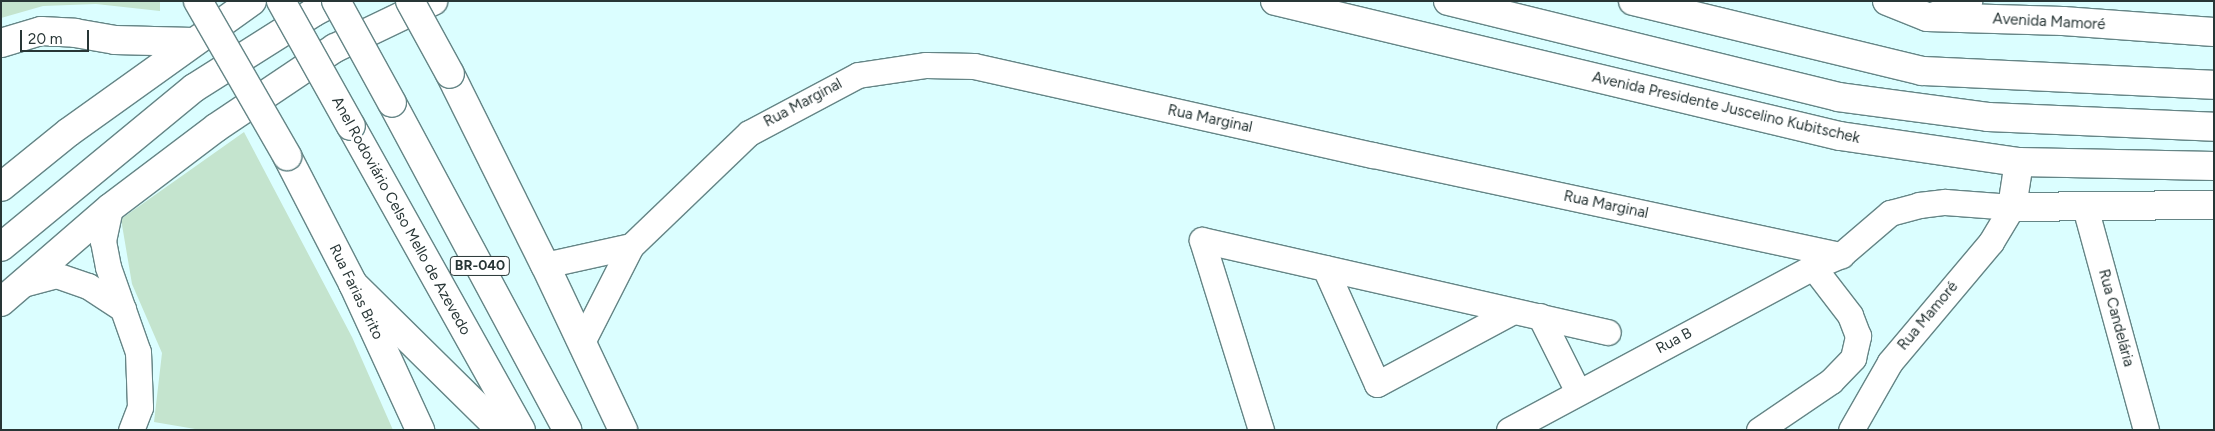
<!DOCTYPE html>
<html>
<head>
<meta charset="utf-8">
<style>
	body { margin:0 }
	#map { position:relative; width:2215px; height:431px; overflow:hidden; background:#dbfeff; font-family:Figtree,sans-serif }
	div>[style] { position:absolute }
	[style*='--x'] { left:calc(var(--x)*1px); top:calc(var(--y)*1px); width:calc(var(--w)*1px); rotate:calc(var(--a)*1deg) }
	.green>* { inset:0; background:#c4e4ce }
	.roads { filter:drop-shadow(1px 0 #658586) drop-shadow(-1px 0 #658586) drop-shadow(0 1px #658586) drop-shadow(0 -1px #658586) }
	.minor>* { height:25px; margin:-12.5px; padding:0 12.5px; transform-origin:12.5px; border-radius:12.5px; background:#fff }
	.tertiary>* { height:28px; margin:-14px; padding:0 14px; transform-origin:14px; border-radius:14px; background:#fff }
	.secondary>* { height:28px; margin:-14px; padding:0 14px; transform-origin:14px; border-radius:14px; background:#fff }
	.primary>* { height:28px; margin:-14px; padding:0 14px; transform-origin:14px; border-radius:14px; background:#fff }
	.trunk>* { height:28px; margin:-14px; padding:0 14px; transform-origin:14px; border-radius:14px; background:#fff }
	.motorway>* { height:28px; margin:-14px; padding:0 14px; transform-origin:14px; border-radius:14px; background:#fff }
	.bridges { filter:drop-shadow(1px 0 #658586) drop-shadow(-1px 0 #658586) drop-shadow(0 1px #658586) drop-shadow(0 -1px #658586) }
	.primary-bridge>* { height:28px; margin:-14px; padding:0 14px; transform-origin:14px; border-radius:14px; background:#fff }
	.motorway-bridge>* { height:28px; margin:-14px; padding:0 14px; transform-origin:14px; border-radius:14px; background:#fff }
	span { translate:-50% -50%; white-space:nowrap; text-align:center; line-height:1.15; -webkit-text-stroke:5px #fff; paint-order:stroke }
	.shield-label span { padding:1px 4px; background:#fff; border:1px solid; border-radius:4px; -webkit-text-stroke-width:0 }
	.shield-label { font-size:14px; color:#283636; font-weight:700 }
	.street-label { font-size:15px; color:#283636 }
	.frame { position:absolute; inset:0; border:2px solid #283636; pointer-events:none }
	.scale { position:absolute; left:20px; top:30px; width:69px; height:22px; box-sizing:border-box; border:2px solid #283636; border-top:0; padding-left:6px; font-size:15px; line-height:18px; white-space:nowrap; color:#283636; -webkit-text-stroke:4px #fff; paint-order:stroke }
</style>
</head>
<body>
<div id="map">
	<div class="green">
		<i style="clip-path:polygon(1px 1px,160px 1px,160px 11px,96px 4px,43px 6px,1px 18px)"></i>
		<i style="clip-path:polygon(244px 132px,352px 337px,393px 430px,201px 430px,154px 422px,162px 353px,132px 284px,121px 219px)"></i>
	</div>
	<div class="roads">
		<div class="minor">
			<i style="--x:1929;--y:16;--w:43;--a:-20.6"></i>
			<i style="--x:2085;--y:207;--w:231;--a:74.7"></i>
			<i style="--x:110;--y:208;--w:34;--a:102"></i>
			<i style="--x:103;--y:241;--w:26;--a:79"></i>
			<i style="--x:108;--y:267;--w:90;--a:70.6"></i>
			<i style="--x:138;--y:352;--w:55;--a:87.9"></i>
			<i style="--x:140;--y:407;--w:25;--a:111"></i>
			<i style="--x:545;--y:265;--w:88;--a:-12.5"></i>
			<i style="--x:1325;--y:268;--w:127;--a:65.9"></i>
			<i style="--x:1377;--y:384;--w:154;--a:-28.2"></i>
			<i style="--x:23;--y:284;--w:34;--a:-15"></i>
			<i style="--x:56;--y:275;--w:34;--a:19"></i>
			<i style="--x:88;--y:286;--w:42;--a:33.3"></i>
			<i style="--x:1540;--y:316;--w:85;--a:63.4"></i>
			<i style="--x:581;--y:344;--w:110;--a:-63"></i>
			<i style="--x:631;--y:246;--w:163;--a:-43.8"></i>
			<i style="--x:749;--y:133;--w:123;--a:-28"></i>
			<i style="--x:858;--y:75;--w:69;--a:-8.4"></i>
			<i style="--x:926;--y:65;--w:48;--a:1.2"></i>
			<i style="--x:974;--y:66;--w:409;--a:12.6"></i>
			<i style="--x:1373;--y:155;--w:479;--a:12.1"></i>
			<i style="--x:1261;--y:430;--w:199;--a:-107.3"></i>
			<i style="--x:1202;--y:240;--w:416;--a:12.8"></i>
			<i style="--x:1509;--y:430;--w:345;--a:-28.2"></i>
			<i style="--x:1813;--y:267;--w:30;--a:-23"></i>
			<i style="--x:1841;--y:255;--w:65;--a:-40.6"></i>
			<i style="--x:1890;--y:213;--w:30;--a:-15"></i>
			<i style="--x:1919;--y:205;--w:26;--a:-7"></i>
			<i style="--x:1945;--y:202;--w:67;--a:4.3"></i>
			<i style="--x:2012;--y:207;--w:41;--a:121"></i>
			<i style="--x:1991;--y:242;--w:157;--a:130.1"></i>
			<i style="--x:1890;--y:362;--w:78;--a:119.8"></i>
			<i style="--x:1759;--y:430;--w:87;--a:-34.2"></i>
			<i style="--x:1831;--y:381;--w:32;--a:-46"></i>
			<i style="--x:1853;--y:358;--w:23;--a:-77"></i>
			<i style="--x:1858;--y:336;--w:22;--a:-111"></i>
			<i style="--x:1850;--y:315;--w:61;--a:-127.6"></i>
		</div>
		<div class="tertiary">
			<i style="--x:1887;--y:1;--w:43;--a:21.8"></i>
			<i style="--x:1927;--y:17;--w:136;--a:1.7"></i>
			<i style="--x:2063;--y:21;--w:151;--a:4.2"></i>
			<i style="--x:2019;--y:162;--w:46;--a:98.8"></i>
			<i style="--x:2012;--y:207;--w:202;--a:-0.6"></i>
		</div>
		<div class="secondary">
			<i style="--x:1275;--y:1;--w:581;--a:13.44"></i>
			<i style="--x:1840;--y:136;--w:181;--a:8.3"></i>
			<i style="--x:2019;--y:162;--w:195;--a:1.2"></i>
			<i style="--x:1;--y:302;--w:144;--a:-40.8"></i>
			<i style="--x:110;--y:208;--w:134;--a:-37.1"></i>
			<i style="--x:217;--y:127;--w:142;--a:-33.8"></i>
			<i style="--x:335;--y:48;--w:109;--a:-25.6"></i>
		</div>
		<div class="primary">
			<i style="--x:450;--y:74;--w:213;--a:63.6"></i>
			<i style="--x:545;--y:265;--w:183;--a:64.7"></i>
			<i style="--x:287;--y:156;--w:144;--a:62.7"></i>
			<i style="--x:353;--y:284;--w:161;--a:65.3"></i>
		</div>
		<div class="trunk">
			<i style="--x:1448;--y:1;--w:402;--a:13.8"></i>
			<i style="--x:1838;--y:97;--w:151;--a:7.6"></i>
			<i style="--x:1988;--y:117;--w:226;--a:2.5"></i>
			<i style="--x:1633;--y:1;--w:297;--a:13.6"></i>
			<i style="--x:1922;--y:71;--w:292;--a:2.7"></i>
			<i style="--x:1;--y:43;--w:42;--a:-16.7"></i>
			<i style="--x:41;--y:31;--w:34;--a:3"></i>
			<i style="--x:75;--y:33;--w:41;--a:9.9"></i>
			<i style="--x:115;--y:40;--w:78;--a:1.5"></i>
			<i style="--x:1;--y:187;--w:87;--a:-39"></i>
			<i style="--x:69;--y:132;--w:225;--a:-35.6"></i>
			<i style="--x:1;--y:247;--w:250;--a:-39.5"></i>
			<i style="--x:194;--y:88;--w:142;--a:-32.3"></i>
			<i style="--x:314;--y:12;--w:25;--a:-27"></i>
		</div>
		<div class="motorway">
			<i style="--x:392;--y:103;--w:371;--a:61.8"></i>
			<i style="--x:351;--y:126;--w:348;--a:60.8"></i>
			<i style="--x:353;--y:284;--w:208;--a:44.6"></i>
		</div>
	</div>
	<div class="bridges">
		<div class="primary-bridge">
			<i style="--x:198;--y:1;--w:179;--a:60.1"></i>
			<i style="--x:410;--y:1;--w:83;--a:61.3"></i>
		</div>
		<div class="motorway-bridge">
			<i style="--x:281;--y:1;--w:143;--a:60.8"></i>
			<i style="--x:336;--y:1;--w:116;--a:61.2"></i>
		</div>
	</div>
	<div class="shield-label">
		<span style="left:480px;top:266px">BR-040</span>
	</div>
	<div class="street-label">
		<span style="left:2049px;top:22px;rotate:3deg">Avenida Mamoré</span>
		<span style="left:803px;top:103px;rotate:-28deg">Rua Marginal</span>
		<span style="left:1726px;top:108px;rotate:13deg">Avenida Presidente Juscelino Kubitschek</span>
		<span style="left:1210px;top:119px;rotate:12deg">Rua Marginal</span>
		<span style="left:1606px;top:205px;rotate:12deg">Rua Marginal</span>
		<span style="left:401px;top:216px;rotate:61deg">Anel Rodoviário Celso Mello de Azevedo</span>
		<span style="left:356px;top:292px;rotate:64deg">Rua Farias Brito</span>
		<span style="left:1928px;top:316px;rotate:-50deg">Rua Mamoré</span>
		<span style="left:2116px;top:318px;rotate:75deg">Rua Candelária</span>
		<span style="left:1674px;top:341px;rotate:-28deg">Rua B</span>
	</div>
	<div class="frame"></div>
	<div class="scale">20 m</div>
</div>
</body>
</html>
